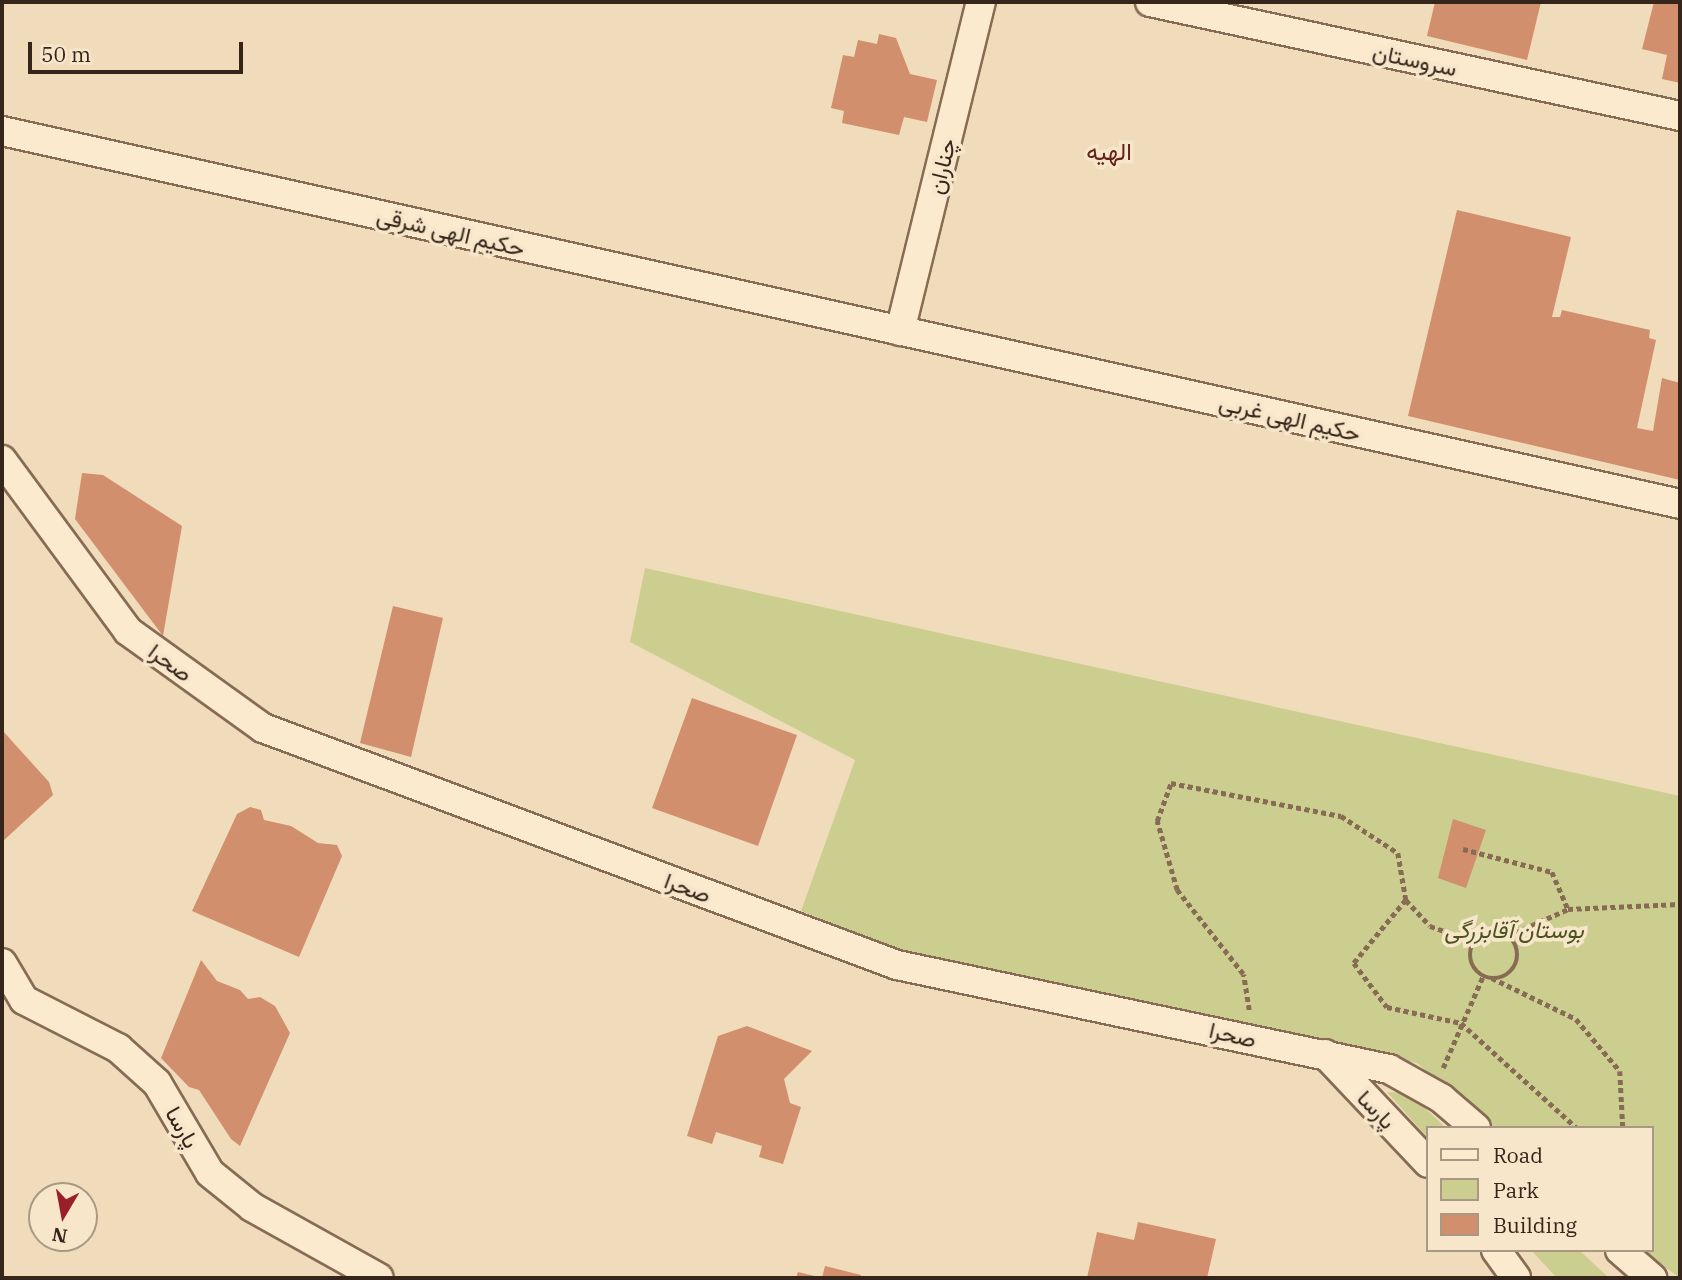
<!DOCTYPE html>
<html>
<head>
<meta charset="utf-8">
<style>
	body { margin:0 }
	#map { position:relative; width:1682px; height:1280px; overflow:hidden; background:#f0dcba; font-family:"IBM Plex Serif",Vazirmatn,serif }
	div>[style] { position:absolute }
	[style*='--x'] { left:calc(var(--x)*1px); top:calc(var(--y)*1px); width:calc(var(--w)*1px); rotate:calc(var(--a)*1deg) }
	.green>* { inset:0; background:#cbce8e }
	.building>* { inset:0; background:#d18f6d }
	.path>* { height:4.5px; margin-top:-2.25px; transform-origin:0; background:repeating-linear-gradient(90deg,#876b54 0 5px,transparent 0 8.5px) }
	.path>.ring { margin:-2.25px; padding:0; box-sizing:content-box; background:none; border:4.5px solid #876b54; border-radius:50% }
	.roads { filter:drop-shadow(2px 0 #876b54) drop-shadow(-2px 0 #876b54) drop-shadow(0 2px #876b54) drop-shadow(0 -2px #876b54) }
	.minor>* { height:28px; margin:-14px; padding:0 14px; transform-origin:14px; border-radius:14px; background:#fbeacd }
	span { translate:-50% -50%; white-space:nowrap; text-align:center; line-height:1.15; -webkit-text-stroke:7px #f7e6ca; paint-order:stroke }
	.street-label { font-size:23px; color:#35251a }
	.park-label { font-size:23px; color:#4a531f; font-style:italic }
	.neighbourhood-label { font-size:24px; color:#642117 }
	.frame { position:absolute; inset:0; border:4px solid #35251a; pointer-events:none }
	.legend { position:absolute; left:1426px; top:1126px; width:228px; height:126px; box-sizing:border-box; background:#f7e6ca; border:2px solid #a99984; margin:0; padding:9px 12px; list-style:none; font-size:21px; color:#35251a }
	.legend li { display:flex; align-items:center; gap:14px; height:35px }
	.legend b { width:35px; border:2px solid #a99984 }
	.north { position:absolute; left:28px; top:1182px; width:70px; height:70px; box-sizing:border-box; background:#f7e6ca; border:2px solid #a99984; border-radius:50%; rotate:190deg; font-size:19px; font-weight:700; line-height:28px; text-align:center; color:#35251a }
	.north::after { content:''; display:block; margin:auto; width:24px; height:32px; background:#99202b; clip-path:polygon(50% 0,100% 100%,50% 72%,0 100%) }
	.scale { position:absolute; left:28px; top:42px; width:215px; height:32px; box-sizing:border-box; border:4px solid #35251a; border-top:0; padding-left:9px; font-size:21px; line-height:24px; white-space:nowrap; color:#35251a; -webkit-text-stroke:5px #f7e6ca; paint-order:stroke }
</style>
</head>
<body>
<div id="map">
	<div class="green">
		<i style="clip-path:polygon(645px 568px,1680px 796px,1680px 1278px,1642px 1250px,1652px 1250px,1652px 1128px,1495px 1128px,1417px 1063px,900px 949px,801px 911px,855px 760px,630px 642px)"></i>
		<i style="clip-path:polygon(1387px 1092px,1409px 1093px,1446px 1128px,1428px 1128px,1428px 1138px)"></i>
		<i style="clip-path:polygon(1531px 1250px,1579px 1250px,1609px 1278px,1557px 1278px)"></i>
	</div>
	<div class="building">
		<i style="clip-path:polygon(1435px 2px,1541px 2px,1527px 60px,1427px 36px)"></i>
		<i style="clip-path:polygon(1654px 2px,1680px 2px,1680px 83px,1662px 79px,1667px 55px,1642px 49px)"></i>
		<i style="clip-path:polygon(879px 34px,896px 38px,910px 74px,937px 80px,927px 122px,904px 117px,899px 135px,842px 123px,844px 111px,831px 108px,843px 55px,854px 57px,858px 40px,877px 44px)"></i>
		<i style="clip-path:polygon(1457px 210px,1571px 237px,1552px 317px,1560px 317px,1562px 310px,1650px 330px,1649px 338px,1656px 340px,1637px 428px,1653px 431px,1662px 378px,1680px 383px,1680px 480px,1408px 416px)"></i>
		<i style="clip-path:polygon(82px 473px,103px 475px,182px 526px,163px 636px,75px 519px)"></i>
		<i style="clip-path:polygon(393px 606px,443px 618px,411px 757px,360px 743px)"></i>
		<i style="clip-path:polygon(692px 698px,797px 735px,758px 846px,652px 808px)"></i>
		<i style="clip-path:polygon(2px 730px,49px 782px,53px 795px,2px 842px)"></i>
		<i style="clip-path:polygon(250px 807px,261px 810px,264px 820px,291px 826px,318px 843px,337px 845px,342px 856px,299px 957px,192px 911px,237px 814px)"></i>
		<i style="clip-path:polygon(1453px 819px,1486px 830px,1466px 888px,1438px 878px)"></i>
		<i style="clip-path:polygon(201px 960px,217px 981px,240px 990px,248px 999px,260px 997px,275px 1006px,290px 1033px,240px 1146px,231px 1139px,199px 1090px,189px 1087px,161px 1058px)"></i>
		<i style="clip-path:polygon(747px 1026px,812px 1051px,784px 1079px,790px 1103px,801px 1107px,783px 1164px,759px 1157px,762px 1146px,716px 1132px,712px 1144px,687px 1136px,718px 1036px)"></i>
		<i style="clip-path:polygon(1138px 1222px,1216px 1239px,1207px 1278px,1087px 1278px,1097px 1232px,1134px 1240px)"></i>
		<i style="clip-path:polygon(825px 1266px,861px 1275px,860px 1278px,822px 1278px)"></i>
		<i style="clip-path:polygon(798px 1272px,819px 1277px,819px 1278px,796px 1278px)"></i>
	</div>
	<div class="path">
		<i style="--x:1463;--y:849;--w:92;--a:14.5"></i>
		<i style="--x:1552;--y:872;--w:40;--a:66.6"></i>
		<i style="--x:1406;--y:900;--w:82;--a:129.5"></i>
		<i style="--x:1354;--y:963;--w:55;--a:53.1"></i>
		<i style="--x:1387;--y:1007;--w:76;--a:12.2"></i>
		<i style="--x:1461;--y:1023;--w:156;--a:42.2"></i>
		<i class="ring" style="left:1470px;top:931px;width:43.5px;height:43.5px"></i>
		<i style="--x:1508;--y:936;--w:66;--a:-24.2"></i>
		<i style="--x:1568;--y:909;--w:112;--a:-2.6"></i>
		<i style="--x:1492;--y:978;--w:93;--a:26"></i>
		<i style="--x:1576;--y:1019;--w:68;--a:49.8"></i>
		<i style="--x:1620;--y:1071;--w:57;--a:87"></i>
		<i style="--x:1249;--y:1010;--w:36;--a:-99"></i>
		<i style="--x:1243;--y:974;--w:107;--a:-128.2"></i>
		<i style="--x:1177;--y:890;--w:72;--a:-106.2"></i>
		<i style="--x:1157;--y:821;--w:40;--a:-69.8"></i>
		<i style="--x:1171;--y:783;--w:173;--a:11"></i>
		<i style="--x:1341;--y:816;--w:68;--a:33"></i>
		<i style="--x:1398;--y:853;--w:48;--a:80.3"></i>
		<i style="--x:1406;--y:900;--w:35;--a:47"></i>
		<i style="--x:1430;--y:926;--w:46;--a:19.2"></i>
		<i style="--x:1443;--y:1068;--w:100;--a:-66.5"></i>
	</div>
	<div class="roads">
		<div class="minor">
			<i style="--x:1150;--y:2;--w:542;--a:12.14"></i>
			<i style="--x:2;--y:131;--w:1719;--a:12.53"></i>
			<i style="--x:900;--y:331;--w:339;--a:-76.2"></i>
			<i style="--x:2;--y:460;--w:212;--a:53.6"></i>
			<i style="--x:128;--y:631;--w:166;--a:35.7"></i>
			<i style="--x:263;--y:728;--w:677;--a:20.5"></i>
			<i style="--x:897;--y:965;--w:503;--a:11.94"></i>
			<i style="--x:1389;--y:1069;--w:60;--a:29.1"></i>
			<i style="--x:1441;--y:1098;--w:46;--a:40.6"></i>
			<i style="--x:2;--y:963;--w:43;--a:59.3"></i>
			<i style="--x:24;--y:1000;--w:106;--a:27.1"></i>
			<i style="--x:118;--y:1048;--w:52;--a:41.9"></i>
			<i style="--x:157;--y:1083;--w:104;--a:59.5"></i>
			<i style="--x:210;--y:1173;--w:54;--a:39"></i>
			<i style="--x:252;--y:1207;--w:145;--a:29.2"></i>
			<i style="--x:1325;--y:1054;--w:150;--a:46.6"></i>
			<i style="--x:1496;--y:1250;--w:34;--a:54"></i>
			<i style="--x:1620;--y:1250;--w:43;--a:41.2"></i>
		</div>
	</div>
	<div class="street-label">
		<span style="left:1415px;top:59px;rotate:12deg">سروستان</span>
		<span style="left:941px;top:166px;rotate:-76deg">چناران</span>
		<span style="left:451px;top:231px;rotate:13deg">حکیم الهی شرقی</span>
		<span style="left:1290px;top:417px;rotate:13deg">حکیم الهی غربی</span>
		<span style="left:171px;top:662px;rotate:36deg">صحرا</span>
		<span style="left:688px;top:887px;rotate:20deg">صحرا</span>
		<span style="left:1233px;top:1034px;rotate:13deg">صحرا</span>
		<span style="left:1377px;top:1109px;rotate:46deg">پارسا</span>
		<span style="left:183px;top:1127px;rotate:60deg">پارسا</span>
	</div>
	<div class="park-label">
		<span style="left:1514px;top:929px">بوستان آقابزرگی</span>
	</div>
	<div class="neighbourhood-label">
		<span style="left:1109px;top:152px">الهیه</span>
	</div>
	<div class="frame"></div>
	<ul class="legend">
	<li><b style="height:9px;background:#fbeacd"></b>Road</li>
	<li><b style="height:19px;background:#cbce8e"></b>Park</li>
	<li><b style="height:19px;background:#d18f6d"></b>Building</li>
	</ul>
	<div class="north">N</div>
	<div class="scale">50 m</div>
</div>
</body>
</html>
